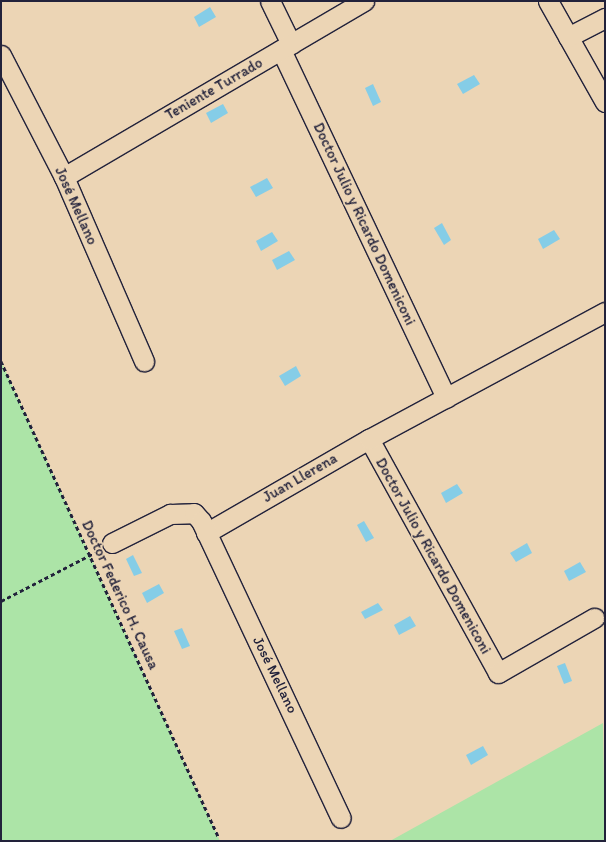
<!DOCTYPE html>
<html>
<head>
<meta charset="utf-8">
<style>
	body { margin:0 }
	#map { position:relative; width:606px; height:842px; overflow:hidden; background:#ecd5b5; font-family:Itim,sans-serif }
	div>[style] { position:absolute }
	[style*='--x'] { left:calc(var(--x)*1px); top:calc(var(--y)*1px); width:calc(var(--w)*1px); rotate:calc(var(--a)*1deg) }
	.green>* { inset:0; background:#ace4a7 }
	.water>* { inset:0; background:#85cde7 }
	.path>* { height:2.5px; margin-top:-1.25px; transform-origin:0; background:repeating-linear-gradient(90deg,#22223b 0 4px,transparent 0 7px) }
	.roads { filter:drop-shadow(1px 0 #22223b) drop-shadow(-1px 0 #22223b) drop-shadow(0 1px #22223b) drop-shadow(0 -1px #22223b) }
	.minor>* { height:19px; margin:-9.5px; padding:0 9.5px; transform-origin:9.5px; border-radius:9.5px; background:#ecd5b5 }
	span { translate:-50% -50%; white-space:nowrap; text-align:center; line-height:1.15; -webkit-text-stroke:3.5px #ecd5b5; paint-order:stroke }
	.street-label { font-size:15px; color:#22223b }
	.frame { position:absolute; inset:0; border:2px solid #22223b; pointer-events:none }
</style>
</head>
<body>
<div id="map">
	<div class="green">
		<i style="clip-path:polygon(1px 361px,90px 555px,220px 841px,1px 841px)"></i>
		<i style="clip-path:polygon(603px 723px,605px 841px,390px 841px)"></i>
	</div>
	<div class="water">
		<i style="clip-path:polygon(210px 7px,216px 17px,199px 27px,194px 17px)"></i>
		<i style="clip-path:polygon(474px 75px,480px 84px,463px 94px,457px 84px)"></i>
		<i style="clip-path:polygon(373px 84px,381px 102px,373px 106px,365px 88px)"></i>
		<i style="clip-path:polygon(223px 104px,228px 113px,211px 123px,206px 113px)"></i>
		<i style="clip-path:polygon(267px 178px,273px 188px,256px 197px,250px 187px)"></i>
		<i style="clip-path:polygon(442px 223px,451px 240px,444px 245px,434px 228px)"></i>
		<i style="clip-path:polygon(554px 230px,560px 239px,543px 249px,538px 239px)"></i>
		<i style="clip-path:polygon(272px 232px,278px 241px,261px 251px,256px 241px)"></i>
		<i style="clip-path:polygon(289px 251px,295px 260px,277px 270px,272px 260px)"></i>
		<i style="clip-path:polygon(296px 366px,301px 376px,285px 386px,279px 376px)"></i>
		<i style="clip-path:polygon(457px 484px,463px 493px,446px 503px,441px 493px)"></i>
		<i style="clip-path:polygon(364px 521px,374px 538px,366px 542px,357px 525px)"></i>
		<i style="clip-path:polygon(527px 543px,532px 553px,516px 562px,510px 553px)"></i>
		<i style="clip-path:polygon(133px 555px,142px 573px,134px 576px,126px 559px)"></i>
		<i style="clip-path:polygon(580px 562px,586px 572px,569px 581px,564px 571px)"></i>
		<i style="clip-path:polygon(159px 584px,164px 593px,147px 603px,142px 593px)"></i>
		<i style="clip-path:polygon(378px 603px,383px 610px,365px 619px,361px 612px)"></i>
		<i style="clip-path:polygon(410px 616px,416px 626px,399px 635px,394px 625px)"></i>
		<i style="clip-path:polygon(182px 628px,190px 646px,182px 649px,174px 631px)"></i>
		<i style="clip-path:polygon(565px 663px,572px 681px,564px 684px,557px 666px)"></i>
		<i style="clip-path:polygon(483px 746px,488px 755px,471px 765px,466px 755px)"></i>
	</div>
	<div class="path">
		<i style="--x:1;--y:361;--w:524;--a:65.44"></i>
		<i style="--x:1;--y:601;--w:109;--a:-27.3"></i>
	</div>
	<div class="roads">
		<div class="minor">
			<i style="--x:270;--y:1;--w:48;--a:64"></i>
			<i style="--x:548;--y:1;--w:116;--a:60.6"></i>
			<i style="--x:568;--y:37;--w:42;--a:-27.2"></i>
			<i style="--x:281;--y:50;--w:385;--a:64.6"></i>
			<i style="--x:1;--y:55;--w:137;--a:62.7"></i>
			<i style="--x:64;--y:177;--w:201;--a:66.5"></i>
			<i style="--x:64;--y:177;--w:348;--a:-30.4"></i>
			<i style="--x:369;--y:439;--w:267;--a:61.1"></i>
			<i style="--x:498;--y:673;--w:111;--a:-29.8"></i>
			<i style="--x:206;--y:533;--w:188;--a:-30"></i>
			<i style="--x:369;--y:439;--w:268;--a:-28.3"></i>
			<i style="--x:112;--y:543;--w:65;--a:-26.6"></i>
			<i style="--x:170;--y:514;--w:24;--a:-2"></i>
			<i style="--x:194;--y:513;--w:11;--a:49"></i>
			<i style="--x:201;--y:521;--w:328;--a:64.8"></i>
		</div>
	</div>
	<div class="street-label">
		<span style="left:214px;top:89px;rotate:-30deg">Teniente Turrado</span>
		<span style="left:76px;top:206px;rotate:66deg">José Mellano</span>
		<span style="left:364px;top:224px;rotate:65deg">Doctor Julio y Ricardo Domeniconi</span>
		<span style="left:300px;top:478px;rotate:-30deg">Juan Llerena</span>
		<span style="left:433px;top:556px;rotate:61deg">Doctor Julio y Ricardo Domeniconi</span>
		<span style="left:120px;top:595px;rotate:65deg">Doctor Federico H. Causa</span>
		<span style="left:275px;top:675px;rotate:64deg">José Mellano</span>
	</div>
	<div class="frame"></div>
</div>
</body>
</html>
